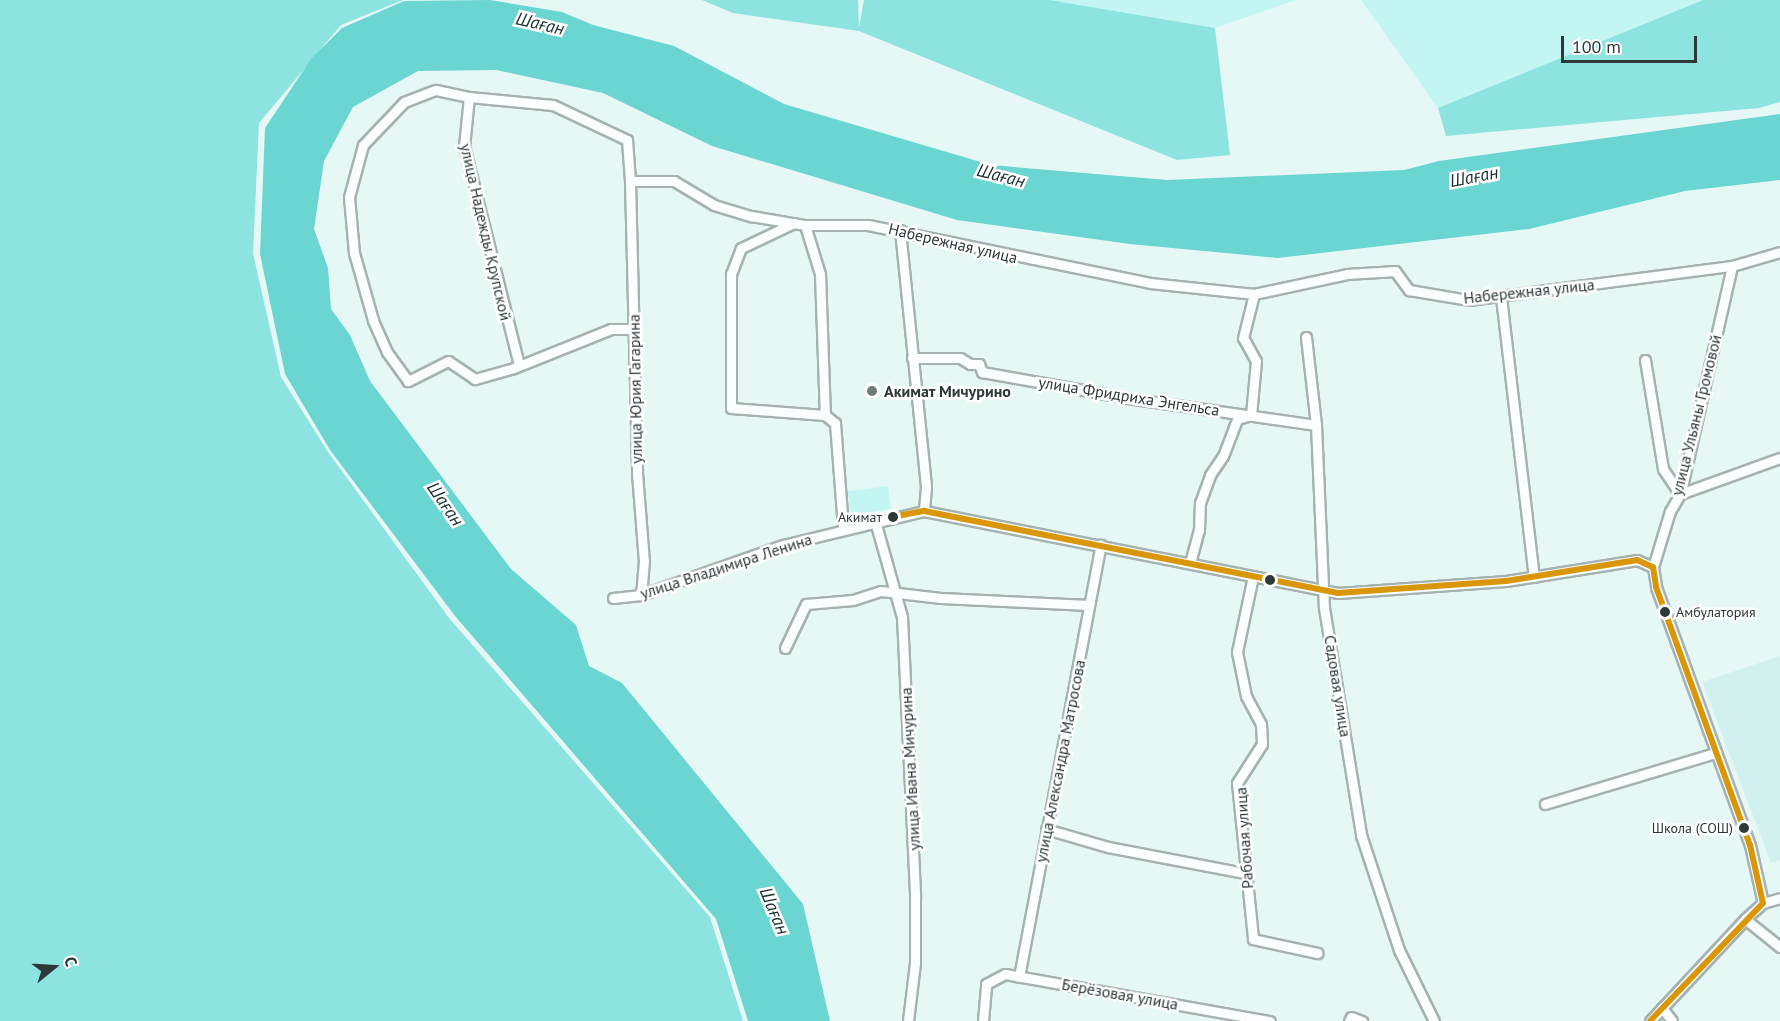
<!DOCTYPE html>
<html>
<head>
<meta charset="utf-8">
<style>
	body { margin:0 }
	#map { position:relative; width:1780px; height:1021px; overflow:hidden; background:#e6f8f6; font-family:"PT Sans",sans-serif }
	div>[style] { position:absolute }
	[style*='--x'] { left:calc(var(--x)*1px); top:calc(var(--y)*1px); width:calc(var(--w)*1px); rotate:calc(var(--a)*1deg) }
	.built>* { inset:0; background:#d2f1ee }
	.green>* { inset:0; background:#c3f6f3 }
	.forest>* { inset:0; background:#8de3df }
	.water>* { inset:0; background:#6ad5d1 }
	.roads { filter:drop-shadow(2px 0 #a5b2b1) drop-shadow(-2px 0 #a5b2b1) drop-shadow(0 2px #a5b2b1) drop-shadow(0 -2px #a5b2b1) }
	.minor>* { height:9px; margin:-4.5px; padding:0 4.5px; transform-origin:4.5px; border-radius:4.5px; background:#fbfefe }
	.bus-1>* { height:6px; margin:-3px; padding:0 3px; transform-origin:3px; border-radius:3px; background:#d99608 }
	.dots>* { width:16px; height:16px; translate:-50% -50%; box-sizing:border-box; border:3px solid #fff; border-radius:50% }
	span { translate:-50% -50%; white-space:nowrap; text-align:center; line-height:1.15; -webkit-text-stroke:5px #fff; paint-order:stroke }
	.bus-label { font-size:14px; color:#2c3938 }
	.right { translate:-100% -50%; text-align:right }
	.left { translate:0 -50%; text-align:left }
	.street-label { font-size:16px; color:#2c3938 }
	.poi-label { font-size:16px; color:#2c3938; font-weight:700 }
	.water-label { font-size:18px; color:#19302f; font-style:italic }
	.north { position:absolute; left:24px; top:937px; width:60px; height:60px; -webkit-text-stroke:4px #fff; paint-order:stroke; rotate:72deg; font-size:16px; font-weight:700; line-height:24px; text-align:center; color:#2c3938 }
	.north::after { content:''; display:block; margin:auto; width:21px; height:27px; background:#2c3938; clip-path:polygon(50% 0,100% 100%,50% 72%,0 100%) }
	.scale { position:absolute; left:1561px; top:36px; width:136px; height:27px; box-sizing:border-box; border:3px solid #2c3938; border-top:0; padding-left:8px; font-size:18px; line-height:21px; white-space:nowrap; color:#2c3938; -webkit-text-stroke:4px #fff; paint-order:stroke }
</style>
</head>
<body>
<div id="map">
	<div class="built">
		<i style="clip-path:polygon(1780px 656px,1780px 860px,1771px 863px,1702px 682px)"></i>
	</div>
	<div class="green">
		<i style="clip-path:polygon(1050px 0,1296px 0,1215px 28px)"></i>
		<i style="clip-path:polygon(1361px 0,1703px 0,1438px 108px)"></i>
		<i style="clip-path:polygon(888px 486px,891px 509px,851px 515px,848px 491px)"></i>
	</div>
	<div class="forest">
		<i style="clip-path:polygon(0 0,403px 0,341px 25px,259px 123px,253px 253px,281px 377px,328px 452px,449px 618px,710px 917px,743px 1021px,0 1021px)"></i>
		<i style="clip-path:polygon(702px 0,858px 0,859px 27px,864px 0,1050px 0,1215px 28px,1230px 155px,1177px 160px,859px 31px,733px 13px)"></i>
		<i style="clip-path:polygon(1703px 0,1780px 0,1780px 102px,1759px 108px,1446px 136px,1438px 108px)"></i>
	</div>
	<div class="water">
		<i style="clip-path:polygon(490px 0,562px 12px,593px 25px,674px 46px,784px 104px,991px 165px,1167px 180px,1404px 170px,1439px 161px,1780px 114px,1780px 180px,1685px 191px,1529px 229px,1278px 258px,1130px 244px,957px 220px,712px 146px,603px 93px,496px 70px,418px 71px,353px 107px,324px 161px,314px 229px,328px 268px,331px 309px,350px 335px,370px 381px,511px 569px,576px 625px,589px 666px,622px 683px,803px 904px,830px 1021px,748px 1021px,716px 919px,455px 616px,330px 450px,285px 374px,260px 254px,265px 128px,311px 59px,342px 28px,404px 1px)"></i>
	</div>
	<div class="roads">
		<div class="minor">
			<i style="--x:469;--y:97;--w:49;--a:95.8"></i>
			<i style="--x:464;--y:146;--w:226;--a:75.9"></i>
			<i style="--x:630;--y:181;--w:292;--a:88.6"></i>
			<i style="--x:637;--y:473;--w:88;--a:85.5"></i>
			<i style="--x:644;--y:561;--w:34;--a:95"></i>
			<i style="--x:794;--y:223;--w:59;--a:154.7"></i>
			<i style="--x:741;--y:248;--w:28;--a:111"></i>
			<i style="--x:731;--y:274;--w:134;--a:90"></i>
			<i style="--x:731;--y:408;--w:94;--a:4.3"></i>
			<i style="--x:805;--y:225;--w:51;--a:73"></i>
			<i style="--x:820;--y:274;--w:141;--a:88"></i>
			<i style="--x:825;--y:415;--w:13;--a:39"></i>
			<i style="--x:835;--y:423;--w:105;--a:85.6"></i>
			<i style="--x:900;--y:230;--w:258;--a:84.2"></i>
			<i style="--x:926;--y:487;--w:24;--a:95"></i>
			<i style="--x:1732;--y:266;--w:234;--a:102.8"></i>
			<i style="--x:1680;--y:494;--w:20;--a:120"></i>
			<i style="--x:1670;--y:511;--w:59;--a:106.9"></i>
			<i style="--x:1653;--y:567;--w:20;--a:81"></i>
			<i style="--x:1656;--y:587;--w:275;--a:70"></i>
			<i style="--x:1750;--y:845;--w:59;--a:77.4"></i>
			<i style="--x:1501;--y:297;--w:282;--a:83.3"></i>
			<i style="--x:634;--y:329;--w:23;--a:180"></i>
			<i style="--x:611;--y:329;--w:105;--a:158.1"></i>
			<i style="--x:514;--y:368;--w:41;--a:164.2"></i>
			<i style="--x:475;--y:379;--w:32;--a:-146"></i>
			<i style="--x:448;--y:361;--w:45;--a:153.4"></i>
			<i style="--x:408;--y:381;--w:36;--a:-126"></i>
			<i style="--x:387;--y:352;--w:35;--a:-114"></i>
			<i style="--x:373;--y:320;--w:70;--a:-105.8"></i>
			<i style="--x:354;--y:253;--w:56;--a:-95.1"></i>
			<i style="--x:349;--y:197;--w:54;--a:-74.9"></i>
			<i style="--x:363;--y:145;--w:59;--a:-46.4"></i>
			<i style="--x:404;--y:102;--w:34;--a:-21"></i>
			<i style="--x:436;--y:90;--w:34;--a:12"></i>
			<i style="--x:469;--y:97;--w:84;--a:5.4"></i>
			<i style="--x:553;--y:105;--w:82;--a:25.3"></i>
			<i style="--x:627;--y:140;--w:41;--a:85.8"></i>
			<i style="--x:630;--y:181;--w:44;--a:0"></i>
			<i style="--x:674;--y:181;--w:47;--a:31"></i>
			<i style="--x:714;--y:205;--w:39;--a:17"></i>
			<i style="--x:751;--y:216;--w:55;--a:9.5"></i>
			<i style="--x:805;--y:225;--w:63;--a:0"></i>
			<i style="--x:868;--y:225;--w:288;--a:11.6"></i>
			<i style="--x:1150;--y:283;--w:105;--a:6"></i>
			<i style="--x:1254;--y:294;--w:95;--a:-12.1"></i>
			<i style="--x:1347;--y:274;--w:48;--a:-3.6"></i>
			<i style="--x:1395;--y:271;--w:24;--a:54"></i>
			<i style="--x:1409;--y:290;--w:61;--a:9.5"></i>
			<i style="--x:1469;--y:300;--w:265;--a:-7.4"></i>
			<i style="--x:1732;--y:266;--w:50;--a:-16.3"></i>
			<i style="--x:1306;--y:337;--w:89;--a:83.5"></i>
			<i style="--x:1316;--y:425;--w:183;--a:87.5"></i>
			<i style="--x:1324;--y:608;--w:230;--a:80.7"></i>
			<i style="--x:1361;--y:835;--w:121;--a:71.7"></i>
			<i style="--x:1399;--y:950;--w:79;--a:63.8"></i>
			<i style="--x:912;--y:358;--w:48;--a:0"></i>
			<i style="--x:960;--y:358;--w:12;--a:31"></i>
			<i style="--x:970;--y:364;--w:9;--a:0"></i>
			<i style="--x:979;--y:364;--w:9;--a:69"></i>
			<i style="--x:982;--y:372;--w:154;--a:10.1"></i>
			<i style="--x:1134;--y:399;--w:184;--a:8.1"></i>
			<i style="--x:1645;--y:360;--w:110;--a:80.6"></i>
			<i style="--x:1663;--y:469;--w:30;--a:56"></i>
			<i style="--x:1680;--y:494;--w:106;--a:-19.8"></i>
			<i style="--x:875;--y:521;--w:100;--a:74.3"></i>
			<i style="--x:902;--y:617;--w:280;--a:87.3"></i>
			<i style="--x:915;--y:897;--w:66;--a:90"></i>
			<i style="--x:915;--y:963;--w:58;--a:96.9"></i>
			<i style="--x:1190;--y:563;--w:34;--a:-75"></i>
			<i style="--x:1199;--y:530;--w:27;--a:-88"></i>
			<i style="--x:1200;--y:503;--w:30;--a:-70"></i>
			<i style="--x:1210;--y:475;--w:23;--a:-56"></i>
			<i style="--x:1223;--y:456;--w:40;--a:-69"></i>
			<i style="--x:1237;--y:419;--w:15;--a:-16"></i>
			<i style="--x:1251;--y:415;--w:54;--a:-84.7"></i>
			<i style="--x:1256;--y:361;--w:26;--a:-119"></i>
			<i style="--x:1243;--y:338;--w:45;--a:-76"></i>
			<i style="--x:1253;--y:576;--w:78;--a:101.9"></i>
			<i style="--x:1237;--y:652;--w:45;--a:78.4"></i>
			<i style="--x:1246;--y:696;--w:32;--a:62"></i>
			<i style="--x:1261;--y:724;--w:20;--a:87"></i>
			<i style="--x:1262;--y:744;--w:46;--a:122.7"></i>
			<i style="--x:1237;--y:783;--w:157;--a:84.1"></i>
			<i style="--x:1253;--y:939;--w:66;--a:12.3"></i>
			<i style="--x:613;--y:598;--w:28;--a:-6"></i>
			<i style="--x:641;--y:595;--w:151;--a:-19.4"></i>
			<i style="--x:783;--y:545;--w:145;--a:-13.6"></i>
			<i style="--x:924;--y:511;--w:422;--a:11.2"></i>
			<i style="--x:1338;--y:593;--w:168;--a:-4.1"></i>
			<i style="--x:1506;--y:581;--w:133;--a:-9.1"></i>
			<i style="--x:1637;--y:560;--w:17;--a:24"></i>
			<i style="--x:785;--y:648;--w:49;--a:-64.5"></i>
			<i style="--x:806;--y:604;--w:47;--a:-4.9"></i>
			<i style="--x:853;--y:600;--w:29;--a:-18"></i>
			<i style="--x:881;--y:591;--w:60;--a:6.7"></i>
			<i style="--x:941;--y:598;--w:148;--a:2.7"></i>
			<i style="--x:1545;--y:804;--w:177;--a:-16.7"></i>
			<i style="--x:1046;--y:829;--w:65;--a:16.2"></i>
			<i style="--x:1108;--y:847;--w:138;--a:10.8"></i>
			<i style="--x:1745;--y:919;--w:45;--a:38.7"></i>
			<i style="--x:1019;--y:977;--w:440;--a:-79.3"></i>
			<i style="--x:1662;--y:1008;--w:16;--a:52"></i>
			<i style="--x:983;--y:1021;--w:37;--a:-85"></i>
			<i style="--x:986;--y:984;--w:21;--a:-28"></i>
			<i style="--x:1005;--y:974;--w:269;--a:10.1"></i>
			<i style="--x:1349;--y:1021;--w:4;--a:-63"></i>
			<i style="--x:1351;--y:1017;--w:12;--a:20"></i>
			<i style="--x:1650;--y:1021;--w:139;--a:-47"></i>
			<i style="--x:1745;--y:919;--w:24;--a:-42"></i>
			<i style="--x:1763;--y:903;--w:18;--a:-16"></i>
		</div>
	</div>
	<div class="bus-1">
		<i style="--x:892;--y:517;--w:33;--a:-11"></i>
		<i style="--x:924;--y:511;--w:422;--a:11.2"></i>
		<i style="--x:1338;--y:593;--w:168;--a:-4.1"></i>
		<i style="--x:1506;--y:581;--w:133;--a:-9.1"></i>
		<i style="--x:1637;--y:560;--w:17;--a:24"></i>
		<i style="--x:1653;--y:567;--w:20;--a:81"></i>
		<i style="--x:1656;--y:587;--w:275;--a:70"></i>
		<i style="--x:1750;--y:845;--w:59;--a:77.4"></i>
		<i style="--x:1650;--y:1021;--w:163;--a:-46.2"></i>
	</div>
	<div class="dots">
		<i style="left:872px;top:391px;background:#6d7c7a"></i>
		<i style="left:893px;top:517px;background:#2c3938"></i>
		<i style="left:1270px;top:580px;background:#2c3938"></i>
		<i style="left:1665px;top:612px;background:#2c3938"></i>
		<i style="left:1744px;top:828px;background:#2c3938"></i>
	</div>
	<div class="bus-label">
		<span class="right" style="left:882px;top:517px">Акимат</span>
		<span class="left" style="left:1676px;top:612px">Амбулатория</span>
		<span class="right" style="left:1733px;top:828px">Школа (СОШ)</span>
	</div>
	<div class="street-label">
		<span style="left:486px;top:232px;rotate:77deg">улица Надежды Крупской</span>
		<span style="left:953px;top:243px;rotate:13deg">Набережная улица</span>
		<span style="left:1529px;top:291px;rotate:-6deg">Набережная улица</span>
		<span style="left:635px;top:389px;rotate:-91deg">улица Юрия Гагарина</span>
		<span style="left:1129px;top:396px;rotate:9deg">улица Фридриха Энгельса</span>
		<span style="left:1696px;top:415px;rotate:-76deg">улица Ульяны Громовой</span>
		<span style="left:726px;top:566px;rotate:-18deg">улица Владимира Ленина</span>
		<span style="left:1338px;top:686px;rotate:81deg">Садовая улица</span>
		<span style="left:1060px;top:761px;rotate:-79deg">улица Александра Матросова</span>
		<span style="left:910px;top:769px;rotate:-93deg">улица Ивана Мичурина</span>
		<span style="left:1244px;top:838px;rotate:-94deg">Рабочая улица</span>
		<span style="left:1120px;top:994px;rotate:10deg">Берёзовая улица</span>
	</div>
	<div class="poi-label">
		<span class="left" style="left:884px;top:391px">Акимат Мичурино</span>
	</div>
	<div class="water-label">
		<span style="left:540px;top:24px;rotate:13deg">Шаған</span>
		<span style="left:1001px;top:176px;rotate:14deg">Шаған</span>
		<span style="left:1474px;top:177px;rotate:-11deg">Шаған</span>
		<span style="left:445px;top:504px;rotate:55deg">Шаған</span>
		<span style="left:774px;top:911px;rotate:67deg">Шаған</span>
	</div>
	<div class="north">С</div>
	<div class="scale">100 m</div>
</div>
</body>
</html>
